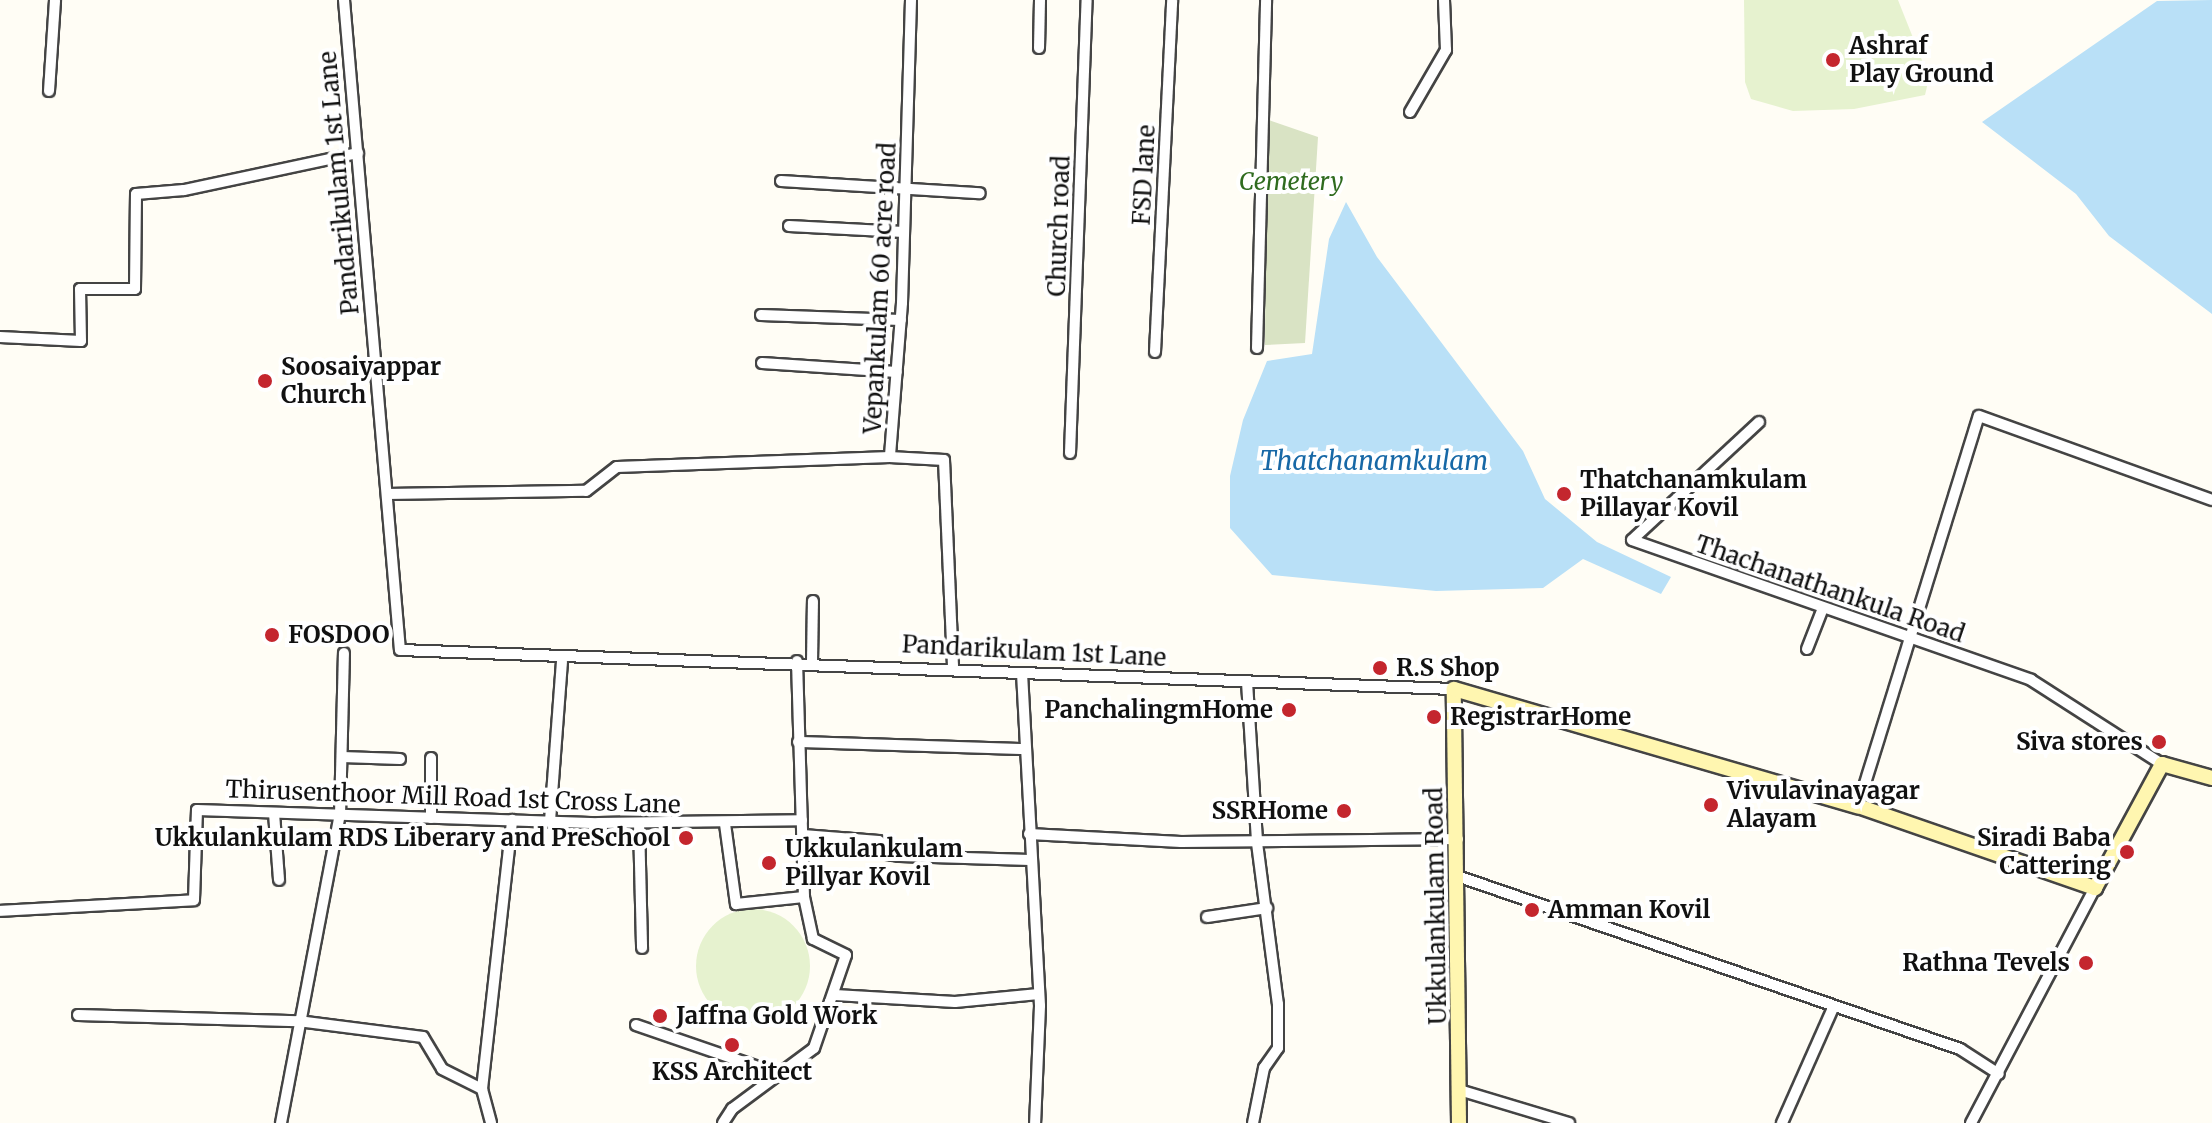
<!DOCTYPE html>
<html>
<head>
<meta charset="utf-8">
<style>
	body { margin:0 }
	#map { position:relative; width:2212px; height:1123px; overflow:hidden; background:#fffdf5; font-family:Merriweather,serif }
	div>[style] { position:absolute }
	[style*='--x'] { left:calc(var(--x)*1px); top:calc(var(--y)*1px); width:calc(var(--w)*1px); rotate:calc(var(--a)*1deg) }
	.cemetery>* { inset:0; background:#d9e3c4 }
	.pitch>* { inset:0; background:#e6f2cf }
	.round { border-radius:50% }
	.water>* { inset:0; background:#b9e0f7 }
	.roads { filter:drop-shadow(2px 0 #444) drop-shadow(-2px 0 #444) drop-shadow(0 2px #444) drop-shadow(0 -2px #444) }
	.street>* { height:10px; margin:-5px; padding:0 5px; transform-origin:5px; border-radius:5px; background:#fff }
	.secondary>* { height:14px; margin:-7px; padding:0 7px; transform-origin:7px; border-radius:7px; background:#fff6b0 }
	.dots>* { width:22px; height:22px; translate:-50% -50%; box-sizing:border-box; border:4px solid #fff; border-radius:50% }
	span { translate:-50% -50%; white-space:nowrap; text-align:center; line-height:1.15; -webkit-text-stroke:8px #fff; paint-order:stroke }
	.poi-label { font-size:24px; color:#111; font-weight:700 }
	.left { translate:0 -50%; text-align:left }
	.right { translate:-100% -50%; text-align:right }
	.street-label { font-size:24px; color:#111 }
	.park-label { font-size:24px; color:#2f6b1f; font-style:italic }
	.water-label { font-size:26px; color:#1768a6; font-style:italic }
</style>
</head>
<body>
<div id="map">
	<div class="cemetery">
		<i style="clip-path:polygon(1266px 119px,1318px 137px,1305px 343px,1265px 345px)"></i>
	</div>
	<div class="pitch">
		<i style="clip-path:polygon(1744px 0,1898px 0,1929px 78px,1925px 95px,1854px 109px,1793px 111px,1751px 99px,1745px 82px)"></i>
		<i class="round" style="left:696px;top:909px;width:114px;height:114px"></i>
	</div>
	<div class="water">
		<i style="clip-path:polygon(2212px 0,2212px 314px,2109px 236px,2076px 194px,1982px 122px,2157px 1px)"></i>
		<i style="clip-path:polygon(1346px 202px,1377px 257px,1523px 451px,1545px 499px,1597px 542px,1671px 577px,1661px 594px,1583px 559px,1543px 588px,1436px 591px,1272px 575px,1230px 528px,1230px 476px,1243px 420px,1267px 361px,1312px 354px,1329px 239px)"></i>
	</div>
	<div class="roads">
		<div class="street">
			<i style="--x:344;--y:0;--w:652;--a:85.08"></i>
			<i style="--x:400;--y:650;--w:1055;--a:2.12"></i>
			<i style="--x:911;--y:0;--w:303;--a:91.7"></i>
			<i style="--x:902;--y:303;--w:154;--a:94.5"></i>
			<i style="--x:890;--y:457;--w:54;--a:3.2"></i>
			<i style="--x:944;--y:460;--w:210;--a:87.5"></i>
			<i style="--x:1039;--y:48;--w:48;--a:-88.8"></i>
			<i style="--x:49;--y:91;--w:91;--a:-86.2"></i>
			<i style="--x:1410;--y:112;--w:72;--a:-59.9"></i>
			<i style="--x:1446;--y:50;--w:50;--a:-92.3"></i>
			<i style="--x:781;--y:181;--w:199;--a:3.5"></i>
			<i style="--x:789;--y:226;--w:115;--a:3"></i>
			<i style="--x:761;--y:315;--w:140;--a:2"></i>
			<i style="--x:0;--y:337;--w:81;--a:2.8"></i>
			<i style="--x:81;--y:341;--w:52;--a:-91.1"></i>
			<i style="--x:80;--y:289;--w:55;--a:0"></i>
			<i style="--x:135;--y:289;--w:95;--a:-89.4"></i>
			<i style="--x:136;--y:194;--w:48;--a:-4.8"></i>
			<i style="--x:184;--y:190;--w:178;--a:-12"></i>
			<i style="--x:1257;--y:348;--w:348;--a:-88.5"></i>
			<i style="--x:1155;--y:352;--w:352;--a:-87.2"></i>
			<i style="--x:762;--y:363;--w:135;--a:3.8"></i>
			<i style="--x:1759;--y:422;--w:173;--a:137.1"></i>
			<i style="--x:1632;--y:540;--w:423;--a:19.3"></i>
			<i style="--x:2031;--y:680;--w:156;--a:32.7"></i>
			<i style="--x:1070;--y:453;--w:453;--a:-87.9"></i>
			<i style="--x:387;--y:494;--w:199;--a:-0.9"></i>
			<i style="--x:586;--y:491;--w:39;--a:-38"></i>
			<i style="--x:617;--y:467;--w:273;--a:-2.1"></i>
			<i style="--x:1807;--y:649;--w:44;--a:-68.7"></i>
			<i style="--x:812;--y:662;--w:61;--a:-89.1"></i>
			<i style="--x:1022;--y:673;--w:333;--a:86.9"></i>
			<i style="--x:1040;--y:1006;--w:117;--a:92.4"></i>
			<i style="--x:1247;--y:682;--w:161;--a:86.4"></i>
			<i style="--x:1257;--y:843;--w:162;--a:82.6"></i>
			<i style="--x:1278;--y:1004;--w:44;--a:90"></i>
			<i style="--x:1278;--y:1048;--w:24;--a:125"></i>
			<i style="--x:1264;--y:1068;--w:56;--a:101.3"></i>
			<i style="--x:798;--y:742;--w:225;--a:1.8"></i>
			<i style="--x:342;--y:757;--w:58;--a:2"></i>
			<i style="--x:431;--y:758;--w:60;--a:90"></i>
			<i style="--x:1858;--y:806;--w:408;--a:-72.8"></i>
			<i style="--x:1979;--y:416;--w:248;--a:19.8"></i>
			<i style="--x:274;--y:813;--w:67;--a:85.7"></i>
			<i style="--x:550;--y:821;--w:160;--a:-85.7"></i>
			<i style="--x:639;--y:823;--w:125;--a:88.6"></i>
			<i style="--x:725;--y:824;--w:81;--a:82.2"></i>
			<i style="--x:736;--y:904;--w:68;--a:-5.9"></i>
			<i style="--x:1029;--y:834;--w:152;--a:3"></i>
			<i style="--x:1181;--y:842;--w:277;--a:-0.6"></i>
			<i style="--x:803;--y:835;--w:76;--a:4.5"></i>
			<i style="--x:879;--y:841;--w:15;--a:58"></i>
			<i style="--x:887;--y:854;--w:13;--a:9"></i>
			<i style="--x:900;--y:856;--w:130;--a:1.8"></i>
			<i style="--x:1460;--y:877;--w:529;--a:18.98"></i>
			<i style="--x:1960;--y:1049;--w:46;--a:32.7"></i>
			<i style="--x:0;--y:911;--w:194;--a:-3.2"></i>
			<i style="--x:194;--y:900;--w:90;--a:-88.1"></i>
			<i style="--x:197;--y:810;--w:401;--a:1.9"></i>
			<i style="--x:598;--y:823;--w:204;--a:-0.8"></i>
			<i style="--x:1207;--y:917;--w:61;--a:-8.5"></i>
			<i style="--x:835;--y:995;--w:120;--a:3.3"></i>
			<i style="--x:955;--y:1002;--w:84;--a:-5.4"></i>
			<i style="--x:78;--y:1015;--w:220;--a:1.6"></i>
			<i style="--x:298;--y:1021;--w:126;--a:7.3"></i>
			<i style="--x:423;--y:1037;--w:37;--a:59"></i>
			<i style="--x:442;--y:1069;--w:45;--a:26.6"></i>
			<i style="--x:482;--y:1089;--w:271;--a:-83.6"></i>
			<i style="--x:636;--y:1025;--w:153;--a:19"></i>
			<i style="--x:482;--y:1089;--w:35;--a:75"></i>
			<i style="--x:1459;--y:1090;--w:115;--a:16.7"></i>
			<i style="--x:281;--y:1123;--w:314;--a:-79.2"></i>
			<i style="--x:340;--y:815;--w:162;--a:-88.6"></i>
			<i style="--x:723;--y:1123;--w:17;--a:-57"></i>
			<i style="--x:732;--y:1109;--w:102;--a:-36.6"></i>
			<i style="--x:814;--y:1048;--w:98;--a:-71"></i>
			<i style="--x:846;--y:955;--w:37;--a:-154"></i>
			<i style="--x:813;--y:939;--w:43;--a:-102.1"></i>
			<i style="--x:804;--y:897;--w:236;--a:-91.7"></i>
			<i style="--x:1782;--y:1123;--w:126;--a:-66.1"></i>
			<i style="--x:1971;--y:1123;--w:266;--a:-62.2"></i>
		</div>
		<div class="secondary">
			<i style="--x:1459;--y:1123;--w:434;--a:-90.7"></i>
			<i style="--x:1454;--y:689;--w:421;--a:16.2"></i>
			<i style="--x:1858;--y:806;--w:251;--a:19.1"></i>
			<i style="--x:2095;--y:888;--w:141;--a:-61.6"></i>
			<i style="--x:2162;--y:764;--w:52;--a:15.6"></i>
		</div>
	</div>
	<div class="dots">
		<i style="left:1833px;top:60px;background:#c4262e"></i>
		<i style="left:265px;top:381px;background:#c4262e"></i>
		<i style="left:1564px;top:494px;background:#c4262e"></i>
		<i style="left:272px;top:635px;background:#c4262e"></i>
		<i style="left:1380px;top:668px;background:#c4262e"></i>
		<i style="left:1289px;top:710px;background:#c4262e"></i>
		<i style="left:1434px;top:717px;background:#c4262e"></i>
		<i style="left:2159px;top:742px;background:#c4262e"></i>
		<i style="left:1711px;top:805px;background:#c4262e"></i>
		<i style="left:1344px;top:811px;background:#c4262e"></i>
		<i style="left:686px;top:838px;background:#c4262e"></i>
		<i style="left:2127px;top:852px;background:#c4262e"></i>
		<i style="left:769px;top:863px;background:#c4262e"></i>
		<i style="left:1532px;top:910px;background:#c4262e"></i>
		<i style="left:2086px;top:963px;background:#c4262e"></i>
		<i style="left:660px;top:1016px;background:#c4262e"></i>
		<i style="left:732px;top:1045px;background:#c4262e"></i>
	</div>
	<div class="poi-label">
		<span class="left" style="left:1849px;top:60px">Ashraf<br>Play Ground</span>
		<span class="left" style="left:281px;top:381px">Soosaiyappar<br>Church</span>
		<span class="left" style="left:1580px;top:494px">Thatchanamkulam<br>Pillayar Kovil</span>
		<span class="left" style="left:288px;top:635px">FOSDOO</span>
		<span class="left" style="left:1396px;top:668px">R.S Shop</span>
		<span class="right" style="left:1273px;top:710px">PanchalingmHome</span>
		<span class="left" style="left:1450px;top:717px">RegistrarHome</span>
		<span class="right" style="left:2143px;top:742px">Siva stores</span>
		<span class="left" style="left:1727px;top:805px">Vivulavinayagar<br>Alayam</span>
		<span class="right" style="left:1328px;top:811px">SSRHome</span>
		<span class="right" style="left:670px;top:838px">Ukkulankulam RDS Liberary and PreSchool</span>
		<span class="right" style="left:2111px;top:852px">Siradi Baba<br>Cattering</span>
		<span class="left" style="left:785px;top:863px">Ukkulankulam<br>Pillyar Kovil</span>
		<span class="left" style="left:1548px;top:910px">Amman Kovil</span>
		<span class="right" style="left:2070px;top:963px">Rathna Tevels</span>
		<span class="left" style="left:676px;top:1016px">Jaffna Gold Work</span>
		<span style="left:732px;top:1072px">KSS Architect</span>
	</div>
	<div class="street-label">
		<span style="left:1144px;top:175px;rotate:-87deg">FSD lane</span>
		<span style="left:339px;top:183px;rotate:-95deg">Pandarikulam 1st Lane</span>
		<span style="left:1059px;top:226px;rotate:-88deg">Church road</span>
		<span style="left:880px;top:288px;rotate:-87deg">Vepankulam 60 acre road</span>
		<span style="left:1830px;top:589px;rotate:19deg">Thachanathankula Road</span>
		<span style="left:1034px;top:651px;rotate:3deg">Pandarikulam 1st Lane</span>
		<span style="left:453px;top:797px;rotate:2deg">Thirusenthoor Mill Road 1st Cross Lane</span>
		<span style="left:1436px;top:906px;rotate:-91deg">Ukkulankulam Road</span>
	</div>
	<div class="park-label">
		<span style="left:1291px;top:182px">Cemetery</span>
	</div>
	<div class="water-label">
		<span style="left:1374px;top:461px">Thatchanamkulam</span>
	</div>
</div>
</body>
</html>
